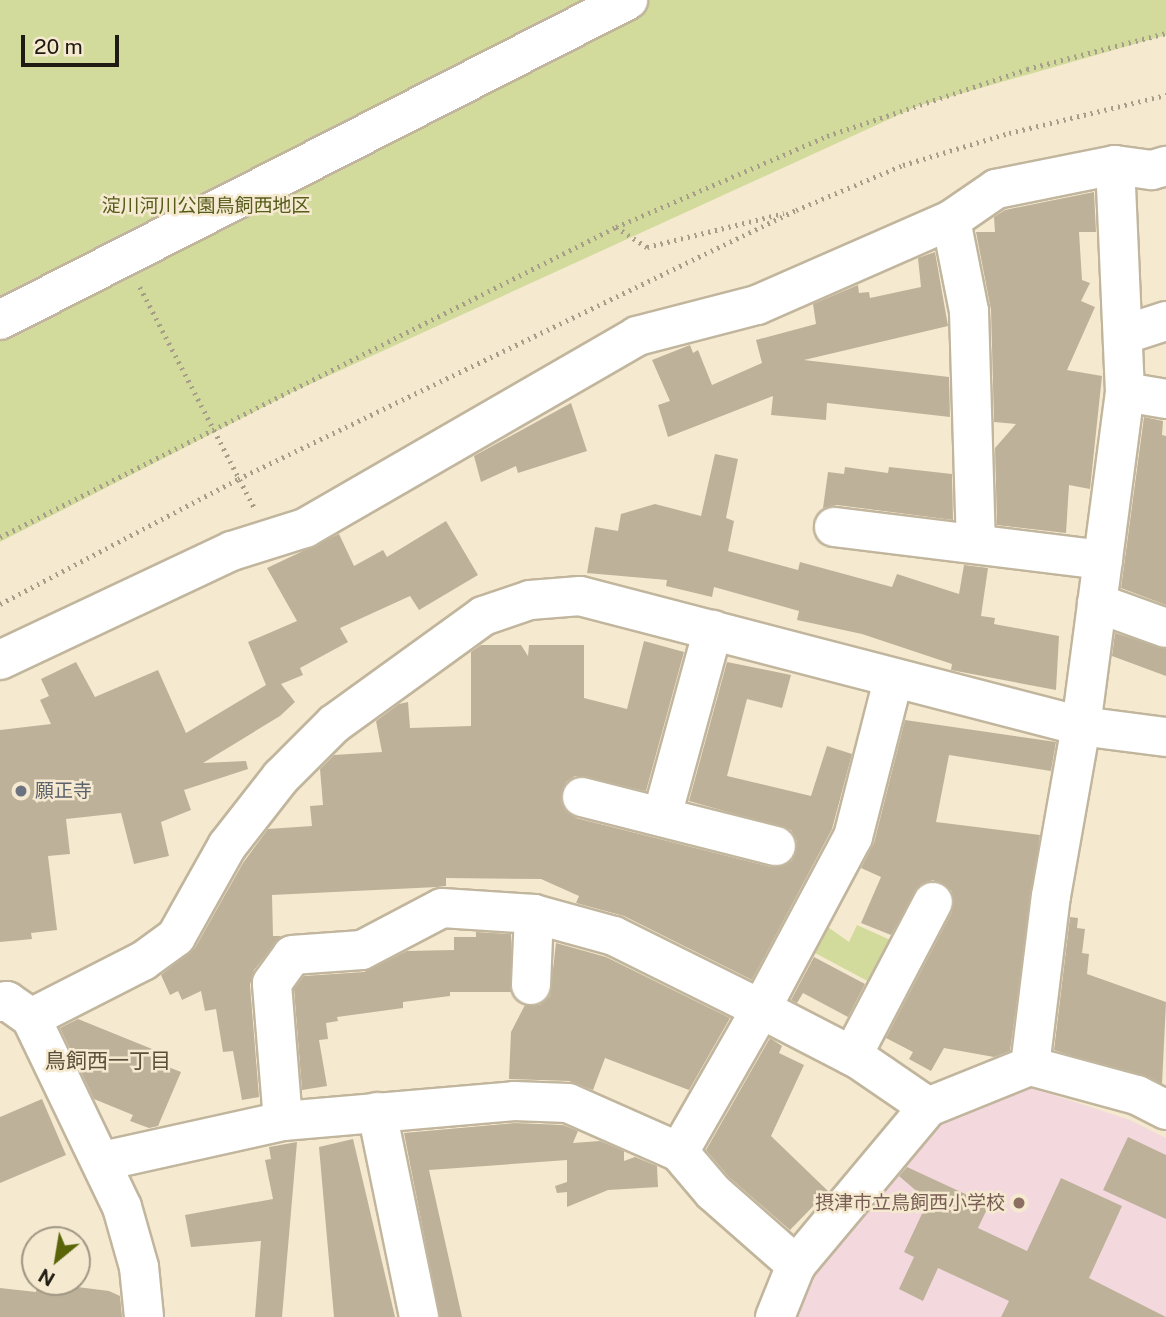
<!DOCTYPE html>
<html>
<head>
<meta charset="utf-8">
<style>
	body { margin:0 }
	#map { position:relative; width:1166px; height:1317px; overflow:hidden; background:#f5e9d0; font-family:"Public Sans","Noto Sans JP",sans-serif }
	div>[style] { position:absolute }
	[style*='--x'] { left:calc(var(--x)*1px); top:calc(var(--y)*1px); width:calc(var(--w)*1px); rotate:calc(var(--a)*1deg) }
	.education>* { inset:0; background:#f3d9de }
	.green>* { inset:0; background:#d3db9c }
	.building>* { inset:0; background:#bdb299 }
	.path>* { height:4.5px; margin-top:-2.25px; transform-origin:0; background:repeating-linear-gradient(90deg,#a79e8a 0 2px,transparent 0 7px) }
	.roads { filter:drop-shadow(2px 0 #c1b69d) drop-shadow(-2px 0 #c1b69d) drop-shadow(0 2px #c1b69d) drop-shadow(0 -2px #c1b69d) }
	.minor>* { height:38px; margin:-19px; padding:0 19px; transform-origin:19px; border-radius:19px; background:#fff }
	.dots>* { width:19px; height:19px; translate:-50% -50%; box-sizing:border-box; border:4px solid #f5e9d0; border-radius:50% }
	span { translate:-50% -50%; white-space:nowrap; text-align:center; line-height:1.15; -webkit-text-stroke:5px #f5e9d0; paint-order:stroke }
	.park-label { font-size:19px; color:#575c1b }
	.worship-label { font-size:19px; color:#5b616d }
	.left { translate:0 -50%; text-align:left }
	.education-label { font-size:19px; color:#785e54 }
	.right { translate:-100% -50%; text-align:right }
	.neighbourhood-label { font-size:21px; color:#5a503a }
	.north { position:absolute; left:21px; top:1226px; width:70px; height:70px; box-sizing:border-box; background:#f5e9d0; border:2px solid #9f9784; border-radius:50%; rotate:210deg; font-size:19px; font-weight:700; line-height:28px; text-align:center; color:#1f1b12 }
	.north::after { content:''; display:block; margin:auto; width:24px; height:32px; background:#596508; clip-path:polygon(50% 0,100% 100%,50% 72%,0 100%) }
	.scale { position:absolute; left:21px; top:35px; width:98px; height:32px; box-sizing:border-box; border:4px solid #1f1b12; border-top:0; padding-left:9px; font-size:21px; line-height:24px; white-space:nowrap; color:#1f1b12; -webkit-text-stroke:5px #f5e9d0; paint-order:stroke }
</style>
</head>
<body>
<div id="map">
	<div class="education">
		<i style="clip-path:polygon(1029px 1087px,1130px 1120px,1166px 1138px,1166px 1317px,796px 1317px,814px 1268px,943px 1122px)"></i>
	</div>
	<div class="green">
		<i style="clip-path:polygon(0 0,1166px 0,1166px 35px,918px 106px,293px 392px,0 542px)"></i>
		<i style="clip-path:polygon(818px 920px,849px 942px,857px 925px,897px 943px,875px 985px,802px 946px)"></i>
	</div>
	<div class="building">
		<i style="clip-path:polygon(1094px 192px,1096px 232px,1079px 232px,1082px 280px,1090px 283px,1081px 301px,1095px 307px,1067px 370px,1102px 376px,1090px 489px,1069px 485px,1066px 533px,997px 525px,995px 448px,1016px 424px,994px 422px,991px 310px,976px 232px,995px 232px,994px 217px,1005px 210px)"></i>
		<i style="clip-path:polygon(935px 252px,948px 326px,804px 360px,949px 377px,950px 417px,827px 403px,826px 420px,771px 415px,773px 396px,668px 437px,658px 405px,670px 401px,652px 360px,690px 345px,693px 353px,698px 350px,712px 385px,762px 363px,756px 340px,816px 324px,813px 304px,858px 285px,859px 293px,869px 292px,870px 298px,921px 287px,918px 258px)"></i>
		<i style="clip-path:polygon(571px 403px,587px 451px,518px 473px,516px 466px,481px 482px,474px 456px)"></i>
		<i style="clip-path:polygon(1144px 417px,1163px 421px,1162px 435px,1166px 436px,1166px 605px,1121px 588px)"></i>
		<i style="clip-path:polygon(715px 454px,738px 459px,726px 518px,734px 521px,728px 551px,798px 570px,800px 562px,892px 587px,897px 574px,959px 594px,964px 565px,988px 568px,981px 616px,995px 618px,994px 624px,1059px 636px,1056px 690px,951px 670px,952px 664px,862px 634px,797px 620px,799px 611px,714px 587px,712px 597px,666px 586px,667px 580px,587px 573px,595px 527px,618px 531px,621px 514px,655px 504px,701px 516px)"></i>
		<i style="clip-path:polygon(845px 467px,888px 473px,889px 467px,952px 474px,953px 520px,837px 505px,823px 508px,828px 472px,844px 474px)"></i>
		<i style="clip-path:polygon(446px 521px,478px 575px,419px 610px,410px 596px,340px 628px,348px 642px,300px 668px,303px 675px,281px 684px,295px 702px,280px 716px,203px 763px,246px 761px,248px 769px,184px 790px,191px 810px,161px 822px,169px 856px,134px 864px,121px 813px,66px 819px,70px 854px,48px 856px,57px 930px,31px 933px,32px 939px,0 942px,0 730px,51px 724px,40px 700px,49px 696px,41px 679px,76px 662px,95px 697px,158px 670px,186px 733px,266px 685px,248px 642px,297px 621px,267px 568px,339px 534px,354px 566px,383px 550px,387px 557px)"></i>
		<i style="clip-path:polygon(1115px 633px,1166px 649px,1166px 676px,1112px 656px)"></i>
		<i style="clip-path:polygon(644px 641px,684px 652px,646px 791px,575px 776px,566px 782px,561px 802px,576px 818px,771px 867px,792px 861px,797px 841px,791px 830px,689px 801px,727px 662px,791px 675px,782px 708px,747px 699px,727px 776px,811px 796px,827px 746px,852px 754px,832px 829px,752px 980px,624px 916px,576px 903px,579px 896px,541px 879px,446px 878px,446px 886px,437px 887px,272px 895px,273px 936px,281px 936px,254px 970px,250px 985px,259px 1097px,242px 1100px,233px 1051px,223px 1052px,216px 1009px,205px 1011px,201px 991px,182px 1000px,178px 991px,170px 995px,161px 975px,195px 948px,243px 863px,268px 829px,312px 826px,310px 806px,323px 805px,320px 769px,334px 755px,382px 752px,376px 721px,399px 704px,408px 702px,410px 728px,471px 726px,471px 652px,481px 645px,521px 645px,528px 656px,529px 645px,584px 645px,584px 698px,627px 709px)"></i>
		<i style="clip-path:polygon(905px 720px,1056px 742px,1051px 771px,949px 755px,936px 822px,1040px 835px,1010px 1051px,994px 1057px,944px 1048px,931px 1071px,909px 1059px,913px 1052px,886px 1038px,952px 912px,952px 891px,933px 880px,921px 884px,891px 935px,861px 923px,881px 877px,861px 868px,874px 843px)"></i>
		<i style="clip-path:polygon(1070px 917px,1078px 918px,1077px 928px,1085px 929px,1082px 953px,1089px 954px,1087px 974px,1166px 1002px,1162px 1084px,1054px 1050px)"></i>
		<i style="clip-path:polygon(476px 932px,511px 934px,511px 992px,450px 992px,450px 996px,403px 1002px,403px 1008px,337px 1017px,338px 1021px,326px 1023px,328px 1039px,319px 1040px,327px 1086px,302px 1090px,294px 989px,304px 976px,364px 972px,407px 951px,454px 950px,454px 937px,476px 937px)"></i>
		<i style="clip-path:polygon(556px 943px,606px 957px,730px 1018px,689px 1090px,605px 1058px,593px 1090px,569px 1081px,509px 1079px,511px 1032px,525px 1005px,540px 1005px,550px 996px)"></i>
		<i style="clip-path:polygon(814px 957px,865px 984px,848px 1017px,803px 993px,797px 1003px,791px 1000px)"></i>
		<i style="clip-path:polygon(78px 1019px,157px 1051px,153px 1061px,181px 1072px,158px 1126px,149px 1128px,130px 1121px,133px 1115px,94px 1099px,60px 1028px)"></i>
		<i style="clip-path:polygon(770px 1038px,782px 1046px,779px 1053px,804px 1065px,771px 1136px,828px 1191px,790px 1230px,729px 1177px,706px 1150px)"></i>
		<i style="clip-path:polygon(42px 1099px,66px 1155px,0 1183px,0 1117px)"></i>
		<i style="clip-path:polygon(515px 1123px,563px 1125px,578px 1131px,573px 1143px,600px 1141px,624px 1151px,624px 1161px,635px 1157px,657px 1166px,658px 1187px,608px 1190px,567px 1207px,567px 1192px,557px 1193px,555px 1186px,567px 1182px,567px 1160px,429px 1170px,462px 1317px,440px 1317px,404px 1133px)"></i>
		<i style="clip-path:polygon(1128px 1137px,1166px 1155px,1166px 1219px,1103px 1190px)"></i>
		<i style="clip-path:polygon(353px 1139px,395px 1317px,334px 1317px,319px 1147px)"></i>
		<i style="clip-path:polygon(297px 1142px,282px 1317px,255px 1317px,261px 1241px,191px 1247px,185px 1215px,273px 1199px,265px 1160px,271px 1159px,269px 1147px)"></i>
		<i style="clip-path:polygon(907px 1167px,989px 1205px,978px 1228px,1027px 1251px,1061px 1178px,1122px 1206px,1089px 1278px,1166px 1317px,1001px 1317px,1009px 1301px,938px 1268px,923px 1301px,899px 1289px,914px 1257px,904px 1252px,928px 1201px,899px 1176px)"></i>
		<i style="clip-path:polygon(38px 1282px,109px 1291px,120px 1296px,122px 1317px,0 1317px,0 1288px,36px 1292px)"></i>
	</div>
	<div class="path">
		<i style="--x:616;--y:227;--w:37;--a:33"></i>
		<i style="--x:647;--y:247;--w:141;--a:-13.9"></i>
		<i style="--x:140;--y:287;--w:250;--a:62.6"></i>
		<i style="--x:0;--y:537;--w:690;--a:-26.71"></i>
		<i style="--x:616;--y:227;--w:230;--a:-23.3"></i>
		<i style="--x:827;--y:136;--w:211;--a:-18.5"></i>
		<i style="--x:1027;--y:69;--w:144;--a:-14.5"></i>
		<i style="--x:0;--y:604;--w:269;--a:-27.7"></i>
		<i style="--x:238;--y:479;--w:619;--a:-25.74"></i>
		<i style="--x:796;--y:210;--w:116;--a:-22.8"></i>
		<i style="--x:903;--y:165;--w:111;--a:-16.8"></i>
		<i style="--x:1009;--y:133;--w:162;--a:-13.6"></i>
	</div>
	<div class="roads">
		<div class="minor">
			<i style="--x:951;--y:220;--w:93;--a:78.8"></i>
			<i style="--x:969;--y:311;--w:233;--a:88.3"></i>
			<i style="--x:0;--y:320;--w:705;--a:-27"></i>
			<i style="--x:1126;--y:334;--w:42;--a:-18"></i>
			<i style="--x:1125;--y:392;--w:42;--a:9.7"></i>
			<i style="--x:834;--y:527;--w:271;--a:7"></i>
			<i style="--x:1097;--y:603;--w:73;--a:19.9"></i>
			<i style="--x:0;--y:660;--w:256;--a:-25.2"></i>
			<i style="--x:232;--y:551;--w:77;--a:-17.5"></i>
			<i style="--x:305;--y:528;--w:384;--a:-30"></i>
			<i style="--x:637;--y:336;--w:124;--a:-14.5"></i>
			<i style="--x:757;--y:305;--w:212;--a:-23.7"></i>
			<i style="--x:951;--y:220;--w:55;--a:-34.6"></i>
			<i style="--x:996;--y:189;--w:121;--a:-11.4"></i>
			<i style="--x:1115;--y:165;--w:37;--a:8"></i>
			<i style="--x:1152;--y:170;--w:15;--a:-16"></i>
			<i style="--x:582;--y:797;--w:200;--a:14.2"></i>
			<i style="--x:662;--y:816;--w:193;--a:-74.7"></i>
			<i style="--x:531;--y:985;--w:71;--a:-87.6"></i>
			<i style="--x:0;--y:1002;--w:7;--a:-8"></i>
			<i style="--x:7;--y:1001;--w:29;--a:35"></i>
			<i style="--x:852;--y:1056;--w:174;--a:-62.3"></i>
			<i style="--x:1030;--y:1066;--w:171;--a:-83"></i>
			<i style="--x:1051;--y:896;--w:173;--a:-80"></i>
			<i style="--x:1081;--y:726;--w:337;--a:-82.5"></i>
			<i style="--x:1125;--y:392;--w:227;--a:-92.5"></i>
			<i style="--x:377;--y:1112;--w:209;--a:78.4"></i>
			<i style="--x:283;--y:1121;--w:138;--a:-94.6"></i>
			<i style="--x:272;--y:983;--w:34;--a:-54"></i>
			<i style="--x:292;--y:955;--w:70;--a:-4.1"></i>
			<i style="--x:362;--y:950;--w:90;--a:-27.7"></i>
			<i style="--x:442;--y:908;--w:92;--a:3.7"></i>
			<i style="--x:534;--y:914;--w:83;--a:15.4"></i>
			<i style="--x:614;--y:936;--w:164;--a:26.4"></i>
			<i style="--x:761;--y:1009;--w:195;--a:-61.9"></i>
			<i style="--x:853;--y:837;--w:162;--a:-75.7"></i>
			<i style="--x:679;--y:1152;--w:52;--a:49.6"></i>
			<i style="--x:713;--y:1192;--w:111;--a:41.3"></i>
			<i style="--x:103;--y:1161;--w:184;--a:-12.5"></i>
			<i style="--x:283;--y:1121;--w:232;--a:-4.9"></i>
			<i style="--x:514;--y:1101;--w:54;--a:2.1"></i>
			<i style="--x:568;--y:1103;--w:121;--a:23.8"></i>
			<i style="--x:679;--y:1152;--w:165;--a:-60.2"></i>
			<i style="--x:761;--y:1009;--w:109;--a:27.3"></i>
			<i style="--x:858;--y:1059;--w:85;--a:34.4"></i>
			<i style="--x:144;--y:1317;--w:50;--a:-95.7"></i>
			<i style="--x:139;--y:1267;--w:62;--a:-105.8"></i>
			<i style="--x:122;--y:1207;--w:210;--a:-115.7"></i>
			<i style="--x:31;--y:1018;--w:126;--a:-27"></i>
			<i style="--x:143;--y:961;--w:41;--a:-36"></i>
			<i style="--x:176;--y:937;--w:104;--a:-60.7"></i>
			<i style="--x:227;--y:846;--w:88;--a:-52"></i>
			<i style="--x:281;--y:777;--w:75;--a:-45"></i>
			<i style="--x:334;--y:724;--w:184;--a:-35.9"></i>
			<i style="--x:483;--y:616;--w:50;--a:-18.8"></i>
			<i style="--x:530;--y:600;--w:50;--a:-4.6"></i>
			<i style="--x:580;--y:596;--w:518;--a:14.55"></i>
			<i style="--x:1081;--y:726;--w:86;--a:7.4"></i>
			<i style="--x:775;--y:1317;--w:56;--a:-68"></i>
			<i style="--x:796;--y:1265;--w:206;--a:-50.1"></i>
			<i style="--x:928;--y:1107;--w:110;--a:-21.9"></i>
			<i style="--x:1030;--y:1066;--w:111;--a:15.2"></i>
			<i style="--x:1137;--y:1095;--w:33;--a:27"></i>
		</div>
	</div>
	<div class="dots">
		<i style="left:21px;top:791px;background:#6b7280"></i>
		<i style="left:1019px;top:1203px;background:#8d6e63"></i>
	</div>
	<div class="park-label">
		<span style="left:206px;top:206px">淀川河川公園鳥飼西地区</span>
	</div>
	<div class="worship-label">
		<span class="left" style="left:35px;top:791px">願正寺</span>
	</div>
	<div class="education-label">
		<span class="right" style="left:1005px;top:1203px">摂津市立鳥飼西小学校</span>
	</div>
	<div class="neighbourhood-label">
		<span style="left:108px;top:1061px">鳥飼西一丁目</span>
	</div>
	<div class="north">N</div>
	<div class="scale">20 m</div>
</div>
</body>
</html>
